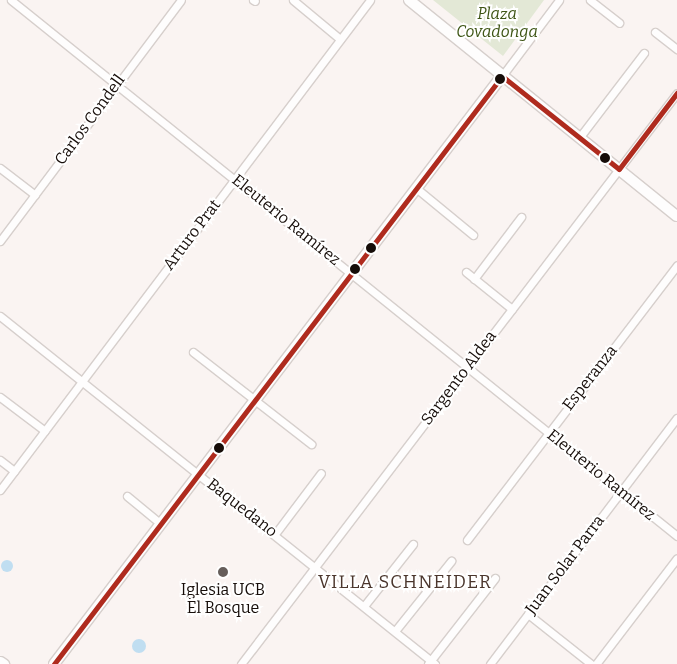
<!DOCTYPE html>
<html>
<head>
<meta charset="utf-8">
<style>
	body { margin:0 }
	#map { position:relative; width:677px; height:664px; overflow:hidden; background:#faf4f2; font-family:Bitter,serif }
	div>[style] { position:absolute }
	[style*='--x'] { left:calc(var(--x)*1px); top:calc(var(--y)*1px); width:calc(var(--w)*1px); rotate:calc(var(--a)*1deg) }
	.green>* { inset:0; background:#e3e8d6 }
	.water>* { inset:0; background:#c0def1 }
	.round { border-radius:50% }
	.roads { filter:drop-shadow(1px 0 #d6cfcc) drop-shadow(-1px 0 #d6cfcc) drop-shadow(0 1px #d6cfcc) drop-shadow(0 -1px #d6cfcc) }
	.street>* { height:7px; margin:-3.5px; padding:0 3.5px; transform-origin:3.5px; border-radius:3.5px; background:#fefdfd }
	.secondary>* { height:10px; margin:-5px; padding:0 5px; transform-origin:5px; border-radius:5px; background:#fefdfd }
	.primary>* { height:11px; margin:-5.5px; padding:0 5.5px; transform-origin:5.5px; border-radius:5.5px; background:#fefdfd }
	.bus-1>* { height:5px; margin:-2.5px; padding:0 2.5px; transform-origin:2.5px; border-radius:2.5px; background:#af2b1e }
	.dots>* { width:14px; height:14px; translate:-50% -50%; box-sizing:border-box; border:2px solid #fff; border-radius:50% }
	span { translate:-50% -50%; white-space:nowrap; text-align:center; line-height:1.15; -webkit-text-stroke:4px #fff; paint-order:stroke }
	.park-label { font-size:16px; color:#3e5515; font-style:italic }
	.street-label { font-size:16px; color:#160d09 }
	.poi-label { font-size:16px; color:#160d09 }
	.neighbourhood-label { font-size:18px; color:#4b362d; letter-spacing:1px }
</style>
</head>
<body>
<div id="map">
	<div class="green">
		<i style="clip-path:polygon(433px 0,544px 0,503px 56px)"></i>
	</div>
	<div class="water">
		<i class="round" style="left:1px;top:560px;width:12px;height:12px"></i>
		<i class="round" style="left:132px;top:639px;width:14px;height:14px"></i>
	</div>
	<div class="roads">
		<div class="street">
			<i style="--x:11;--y:0;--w:855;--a:38.83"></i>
			<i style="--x:253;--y:0;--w:2;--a:27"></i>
			<i style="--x:293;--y:0;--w:61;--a:39.7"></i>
			<i style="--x:590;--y:0;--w:37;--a:38"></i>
			<i style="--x:655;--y:32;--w:28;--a:38"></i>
			<i style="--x:502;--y:76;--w:95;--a:-53.1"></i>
			<i style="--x:579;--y:138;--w:107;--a:-52.6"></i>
			<i style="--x:0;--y:168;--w:44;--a:37.6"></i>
			<i style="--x:416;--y:188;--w:74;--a:39.5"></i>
			<i style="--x:0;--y:241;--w:301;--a:-53.1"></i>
			<i style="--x:466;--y:272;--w:59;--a:38.8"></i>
			<i style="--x:474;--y:279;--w:78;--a:-52.8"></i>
			<i style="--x:0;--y:316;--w:557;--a:38.66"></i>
			<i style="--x:193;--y:352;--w:150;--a:37.9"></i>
			<i style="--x:0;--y:397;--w:56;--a:37.1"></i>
			<i style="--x:0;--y:460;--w:18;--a:38"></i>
			<i style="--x:0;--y:490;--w:614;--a:-52.94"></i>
			<i style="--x:127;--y:496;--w:44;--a:39.5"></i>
			<i style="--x:275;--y:534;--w:76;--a:-53"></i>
			<i style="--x:467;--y:540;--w:346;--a:-52.6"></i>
			<i style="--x:364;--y:606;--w:79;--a:-51.7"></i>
			<i style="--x:528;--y:614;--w:80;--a:38.4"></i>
			<i style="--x:395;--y:631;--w:90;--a:-51.3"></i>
			<i style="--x:241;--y:664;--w:718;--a:-52.64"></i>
			<i style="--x:428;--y:664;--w:109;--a:-52.1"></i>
			<i style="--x:490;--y:664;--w:309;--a:-52.8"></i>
			<i style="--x:596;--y:664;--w:133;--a:-52.6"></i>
		</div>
		<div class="secondary">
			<i style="--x:409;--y:0;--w:344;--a:38.9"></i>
			<i style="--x:54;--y:664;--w:739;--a:-52.7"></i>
		</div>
		<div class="primary">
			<i style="--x:0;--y:662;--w:4;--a:34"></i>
		</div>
	</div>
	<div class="bus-1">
		<i style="--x:54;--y:664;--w:739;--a:-52.7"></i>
		<i style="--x:502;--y:76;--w:149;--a:38.5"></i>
		<i style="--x:619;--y:169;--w:96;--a:-52.7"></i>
	</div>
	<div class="dots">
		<i style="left:500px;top:79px;background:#160d09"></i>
		<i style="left:605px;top:158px;background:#160d09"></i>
		<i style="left:371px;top:248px;background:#160d09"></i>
		<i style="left:355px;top:269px;background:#160d09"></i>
		<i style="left:219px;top:448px;background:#160d09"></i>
		<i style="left:223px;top:572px;background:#665e5b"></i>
	</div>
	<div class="park-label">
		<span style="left:497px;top:23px">Plaza<br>Covadonga</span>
	</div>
	<div class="street-label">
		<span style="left:90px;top:120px;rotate:-54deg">Carlos Condell</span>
		<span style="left:286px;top:220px;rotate:39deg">Eleuterio Ramírez</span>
		<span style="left:192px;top:235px;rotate:-53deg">Arturo Prat</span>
		<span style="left:459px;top:378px;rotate:-53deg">Sargento Aldea</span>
		<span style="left:590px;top:378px;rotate:-52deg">Esperanza</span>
		<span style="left:601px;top:475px;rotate:39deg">Eleuterio Ramírez</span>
		<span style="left:242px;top:508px;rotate:38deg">Baquedano</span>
		<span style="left:565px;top:565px;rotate:-53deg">Juan Solar Parra</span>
	</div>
	<div class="poi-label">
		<span style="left:223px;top:599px">Iglesia UCB<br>El Bosque</span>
	</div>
	<div class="neighbourhood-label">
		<span style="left:405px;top:582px">VILLA SCHNEIDER</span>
	</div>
</div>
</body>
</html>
